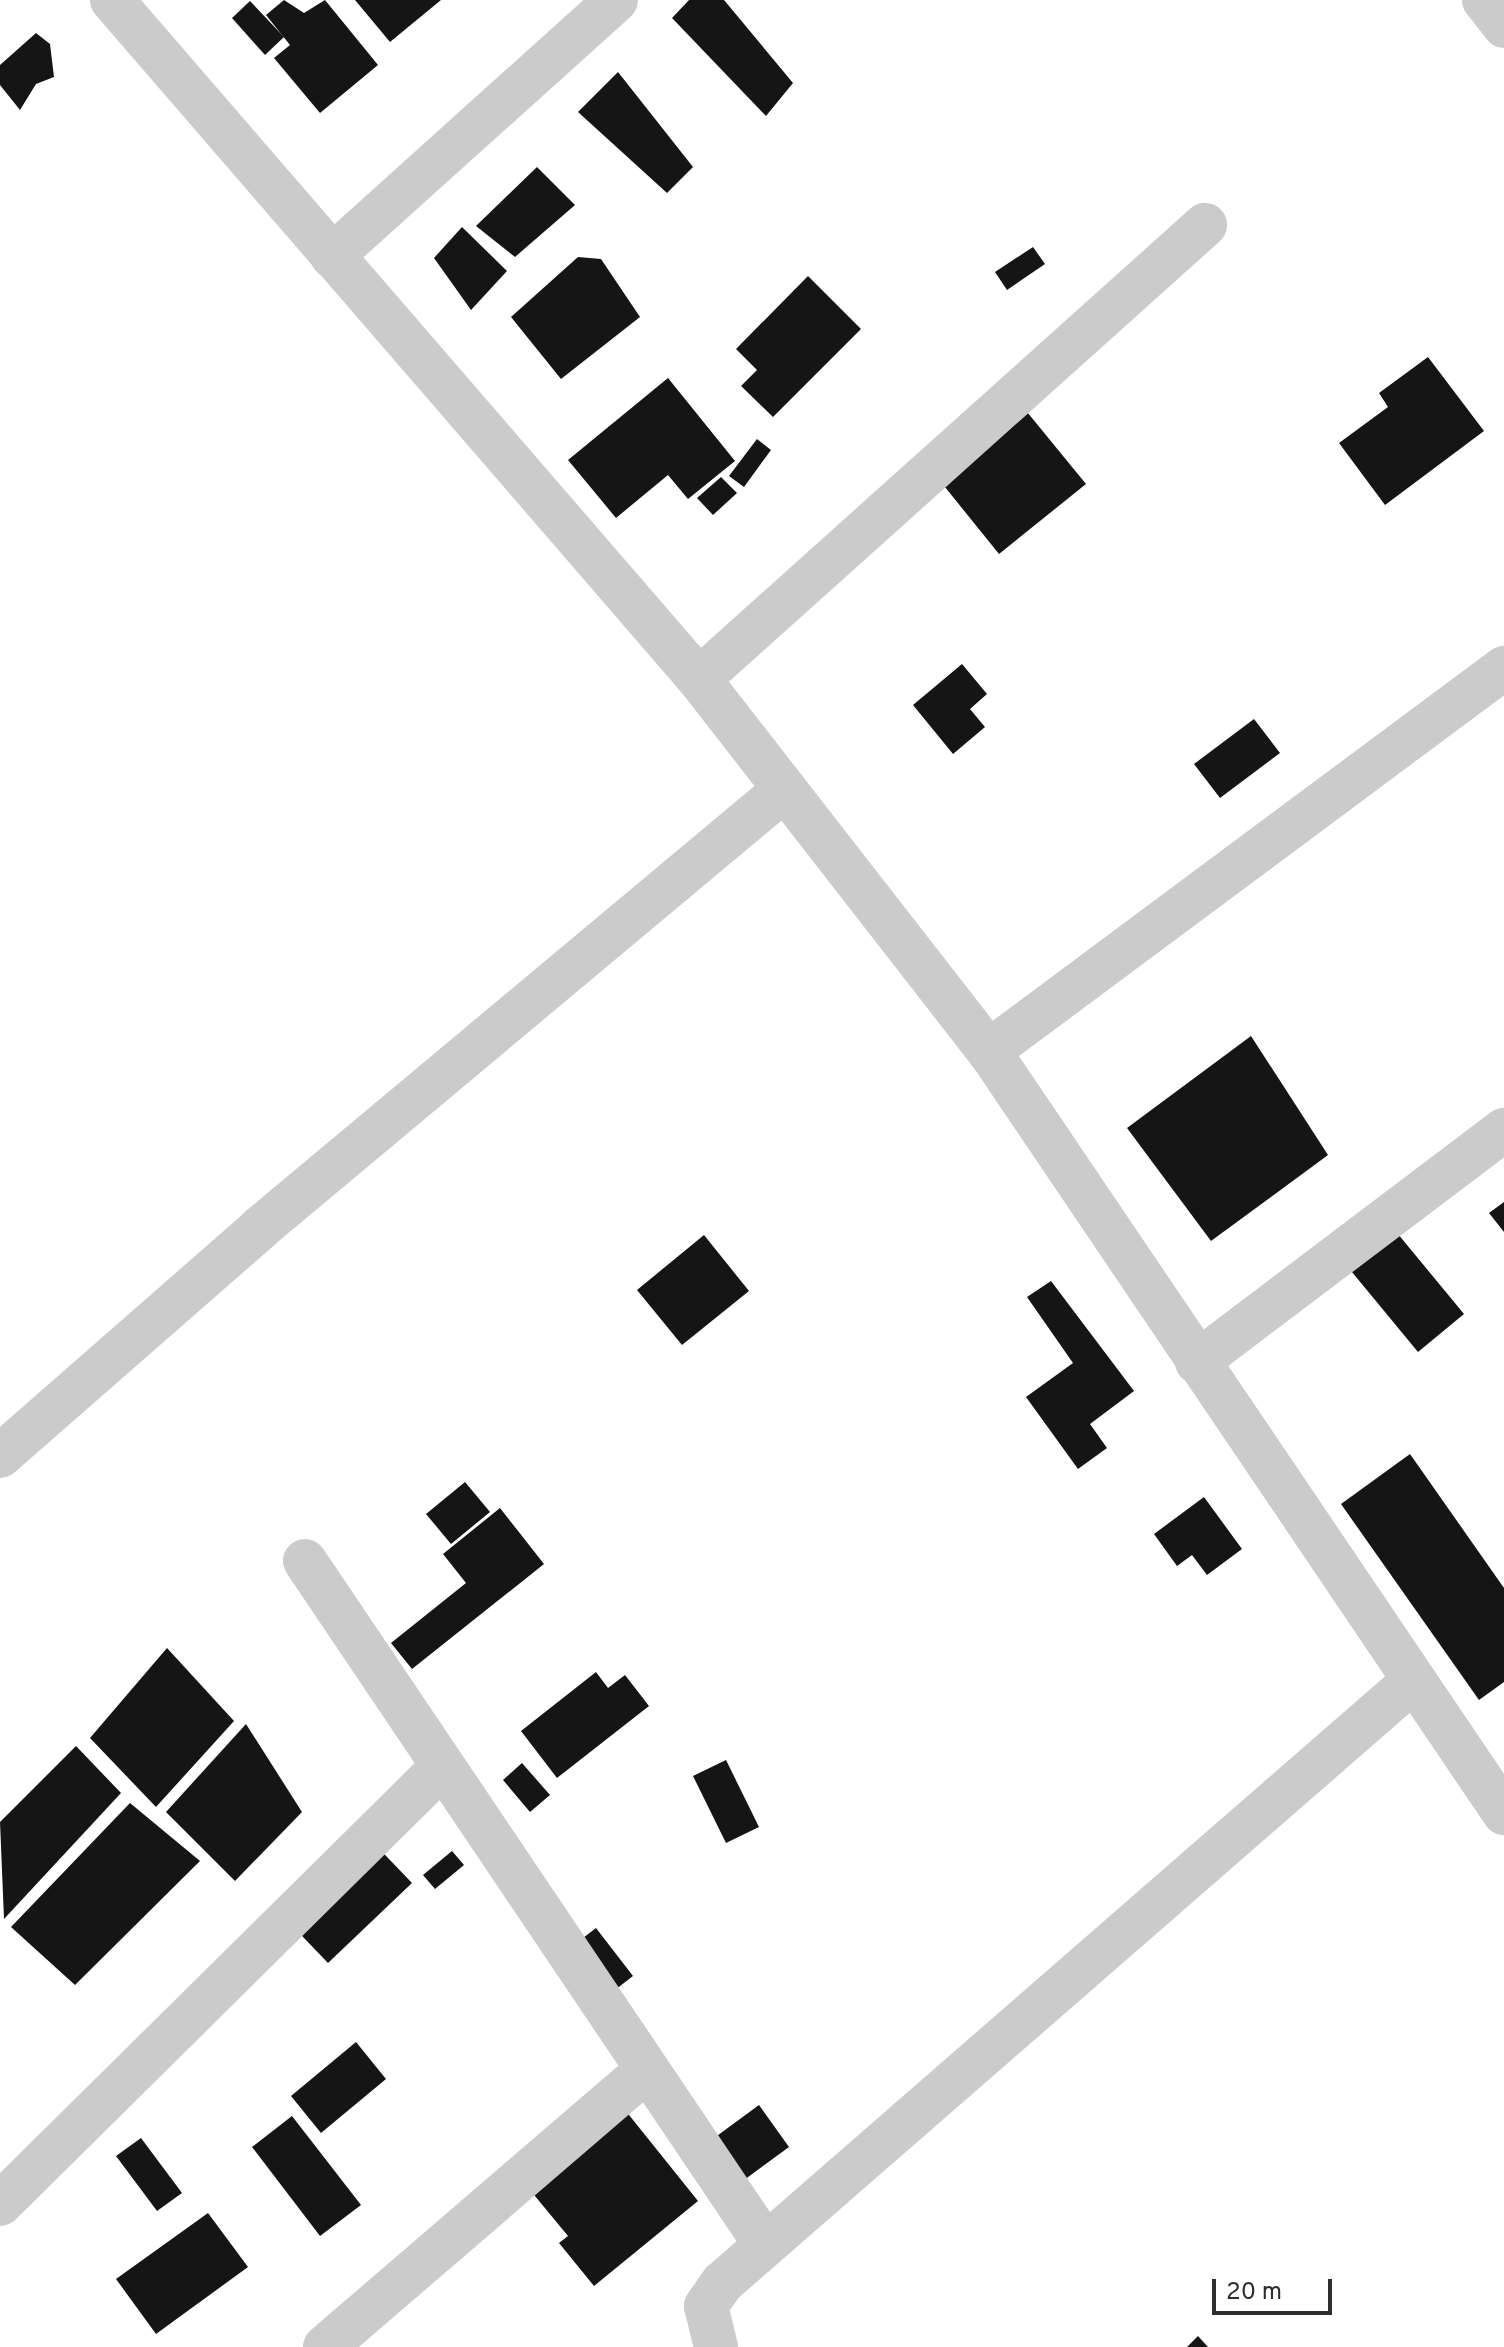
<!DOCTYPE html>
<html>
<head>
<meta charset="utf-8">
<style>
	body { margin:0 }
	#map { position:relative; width:1504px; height:2347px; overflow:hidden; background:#fff; font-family:Overpass,sans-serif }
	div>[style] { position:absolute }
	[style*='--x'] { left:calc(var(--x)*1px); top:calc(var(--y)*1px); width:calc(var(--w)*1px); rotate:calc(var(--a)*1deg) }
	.building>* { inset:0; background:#151515 }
	.minor>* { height:44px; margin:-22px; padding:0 22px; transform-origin:22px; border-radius:22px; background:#cbcbcb }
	span { translate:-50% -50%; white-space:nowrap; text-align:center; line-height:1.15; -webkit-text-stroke:8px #fff; paint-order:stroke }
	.scale { position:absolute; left:1212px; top:2279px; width:120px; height:36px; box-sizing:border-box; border:4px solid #2e2e2e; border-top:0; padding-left:10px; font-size:24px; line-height:28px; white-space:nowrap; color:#2e2e2e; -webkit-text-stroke:6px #fff; paint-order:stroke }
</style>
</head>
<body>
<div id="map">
	<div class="building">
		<i style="clip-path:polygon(284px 0,304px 13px,325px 0,378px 65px,320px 113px,274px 58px,290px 45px,266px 15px)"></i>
		<i style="clip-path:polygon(355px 0,441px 0,390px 42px)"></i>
		<i style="clip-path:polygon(689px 0,724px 0,793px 83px,766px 116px,672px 18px)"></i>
		<i style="clip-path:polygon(250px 1px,284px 37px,265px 55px,232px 18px)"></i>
		<i style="clip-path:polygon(36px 33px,50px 44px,54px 77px,36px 84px,20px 110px,0 85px,0 65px)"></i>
		<i style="clip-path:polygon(618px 72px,693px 167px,667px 193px,578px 112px)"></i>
		<i style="clip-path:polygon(537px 167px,575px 205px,515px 257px,476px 226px)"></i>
		<i style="clip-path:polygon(462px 227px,507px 271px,471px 310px,434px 258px)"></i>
		<i style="clip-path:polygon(1033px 247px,1045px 264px,1007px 290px,995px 272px)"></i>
		<i style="clip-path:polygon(578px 257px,601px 259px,640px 317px,561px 379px,511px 317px)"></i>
		<i style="clip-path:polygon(808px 276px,861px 329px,773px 417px,741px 386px,757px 370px,736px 349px)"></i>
		<i style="clip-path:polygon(1428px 357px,1484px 431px,1385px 505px,1339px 443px,1388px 407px,1379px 393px)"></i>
		<i style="clip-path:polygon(668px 378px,735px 461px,688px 499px,668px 475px,616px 518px,568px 460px)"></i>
		<i style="clip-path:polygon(1014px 396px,1086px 484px,999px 554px,928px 466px)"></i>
		<i style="clip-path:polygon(757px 439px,771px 450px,744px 487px,729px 476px)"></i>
		<i style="clip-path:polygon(721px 477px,737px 493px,713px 515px,697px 498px)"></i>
		<i style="clip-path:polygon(962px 664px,987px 694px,970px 709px,985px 727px,953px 754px,913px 705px)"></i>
		<i style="clip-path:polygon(1254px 719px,1280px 753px,1220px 798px,1194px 764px)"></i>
		<i style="clip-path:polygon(1251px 1036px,1328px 1155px,1211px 1241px,1127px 1128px)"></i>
		<i style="clip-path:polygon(1504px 1202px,1504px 1232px,1489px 1213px)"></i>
		<i style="clip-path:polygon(1393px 1228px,1464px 1314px,1418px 1352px,1347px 1266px)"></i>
		<i style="clip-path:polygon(704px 1235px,749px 1291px,682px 1345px,637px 1290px)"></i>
		<i style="clip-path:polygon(1051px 1281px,1134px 1391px,1090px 1424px,1107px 1448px,1078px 1469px,1026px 1397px,1073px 1363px,1027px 1297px)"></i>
		<i style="clip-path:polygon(1410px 1454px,1504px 1588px,1504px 1682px,1479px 1700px,1341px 1504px)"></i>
		<i style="clip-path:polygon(465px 1482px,490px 1512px,451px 1544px,426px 1514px)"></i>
		<i style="clip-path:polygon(1204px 1497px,1242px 1549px,1207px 1575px,1192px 1555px,1177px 1566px,1154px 1534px)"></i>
		<i style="clip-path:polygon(500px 1508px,544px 1564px,412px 1669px,391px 1643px,466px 1583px,443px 1554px)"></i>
		<i style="clip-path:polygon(167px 1648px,234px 1721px,156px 1807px,90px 1738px)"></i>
		<i style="clip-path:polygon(596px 1672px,608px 1688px,625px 1675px,649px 1706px,557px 1778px,521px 1731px)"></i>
		<i style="clip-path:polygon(246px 1724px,302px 1812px,235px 1881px,166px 1812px)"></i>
		<i style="clip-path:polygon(76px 1746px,121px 1793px,4px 1919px,0 1822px)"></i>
		<i style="clip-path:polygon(726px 1760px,759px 1827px,726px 1843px,693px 1776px)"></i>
		<i style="clip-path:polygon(522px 1763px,550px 1795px,530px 1812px,503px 1780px)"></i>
		<i style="clip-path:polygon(130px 1803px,200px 1861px,75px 1985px,11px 1927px)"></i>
		<i style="clip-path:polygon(366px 1835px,412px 1883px,328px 1963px,281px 1914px)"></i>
		<i style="clip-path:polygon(452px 1851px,464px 1865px,435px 1889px,423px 1875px)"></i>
		<i style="clip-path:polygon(596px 1928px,633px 1976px,611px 1993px,574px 1945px)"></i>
		<i style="clip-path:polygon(356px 2042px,386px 2079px,321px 2133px,291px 2096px)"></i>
		<i style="clip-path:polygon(609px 2090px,698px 2201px,594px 2286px,559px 2243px,568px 2236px,530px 2190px)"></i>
		<i style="clip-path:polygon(759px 2105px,789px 2147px,740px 2183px,710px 2141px)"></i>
		<i style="clip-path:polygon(292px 2116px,361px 2205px,320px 2236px,252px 2147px)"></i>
		<i style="clip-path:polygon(141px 2138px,182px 2193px,157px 2211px,116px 2156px)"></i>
		<i style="clip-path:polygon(208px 2213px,248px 2267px,156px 2334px,116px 2279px)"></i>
		<i style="clip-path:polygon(1198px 2336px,1208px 2347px,1187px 2347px)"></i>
	</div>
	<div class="minor">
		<i style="--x:112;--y:0;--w:898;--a:49.16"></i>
		<i style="--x:699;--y:679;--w:472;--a:52.1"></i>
		<i style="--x:989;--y:1051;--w:920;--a:55.95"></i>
		<i style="--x:1484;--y:0;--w:33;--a:52"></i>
		<i style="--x:332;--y:256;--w:382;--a:-42"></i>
		<i style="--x:699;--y:679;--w:680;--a:-41.9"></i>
		<i style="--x:989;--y:1051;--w:642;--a:-36.64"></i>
		<i style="--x:1197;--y:1362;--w:385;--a:-37.1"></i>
		<i style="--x:0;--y:1456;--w:346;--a:-41.2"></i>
		<i style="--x:260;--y:1228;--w:684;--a:-39.9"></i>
		<i style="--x:305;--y:1561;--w:823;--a:56.04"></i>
		<i style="--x:0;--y:2204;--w:622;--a:-44.67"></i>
		<i style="--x:325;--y:2347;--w:420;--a:-40.7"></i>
		<i style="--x:716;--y:2347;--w:42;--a:-103.7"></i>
		<i style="--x:706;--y:2306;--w:28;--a:-55"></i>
		<i style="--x:722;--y:2283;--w:915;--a:-41.06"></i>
	</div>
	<div class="scale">20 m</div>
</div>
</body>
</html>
